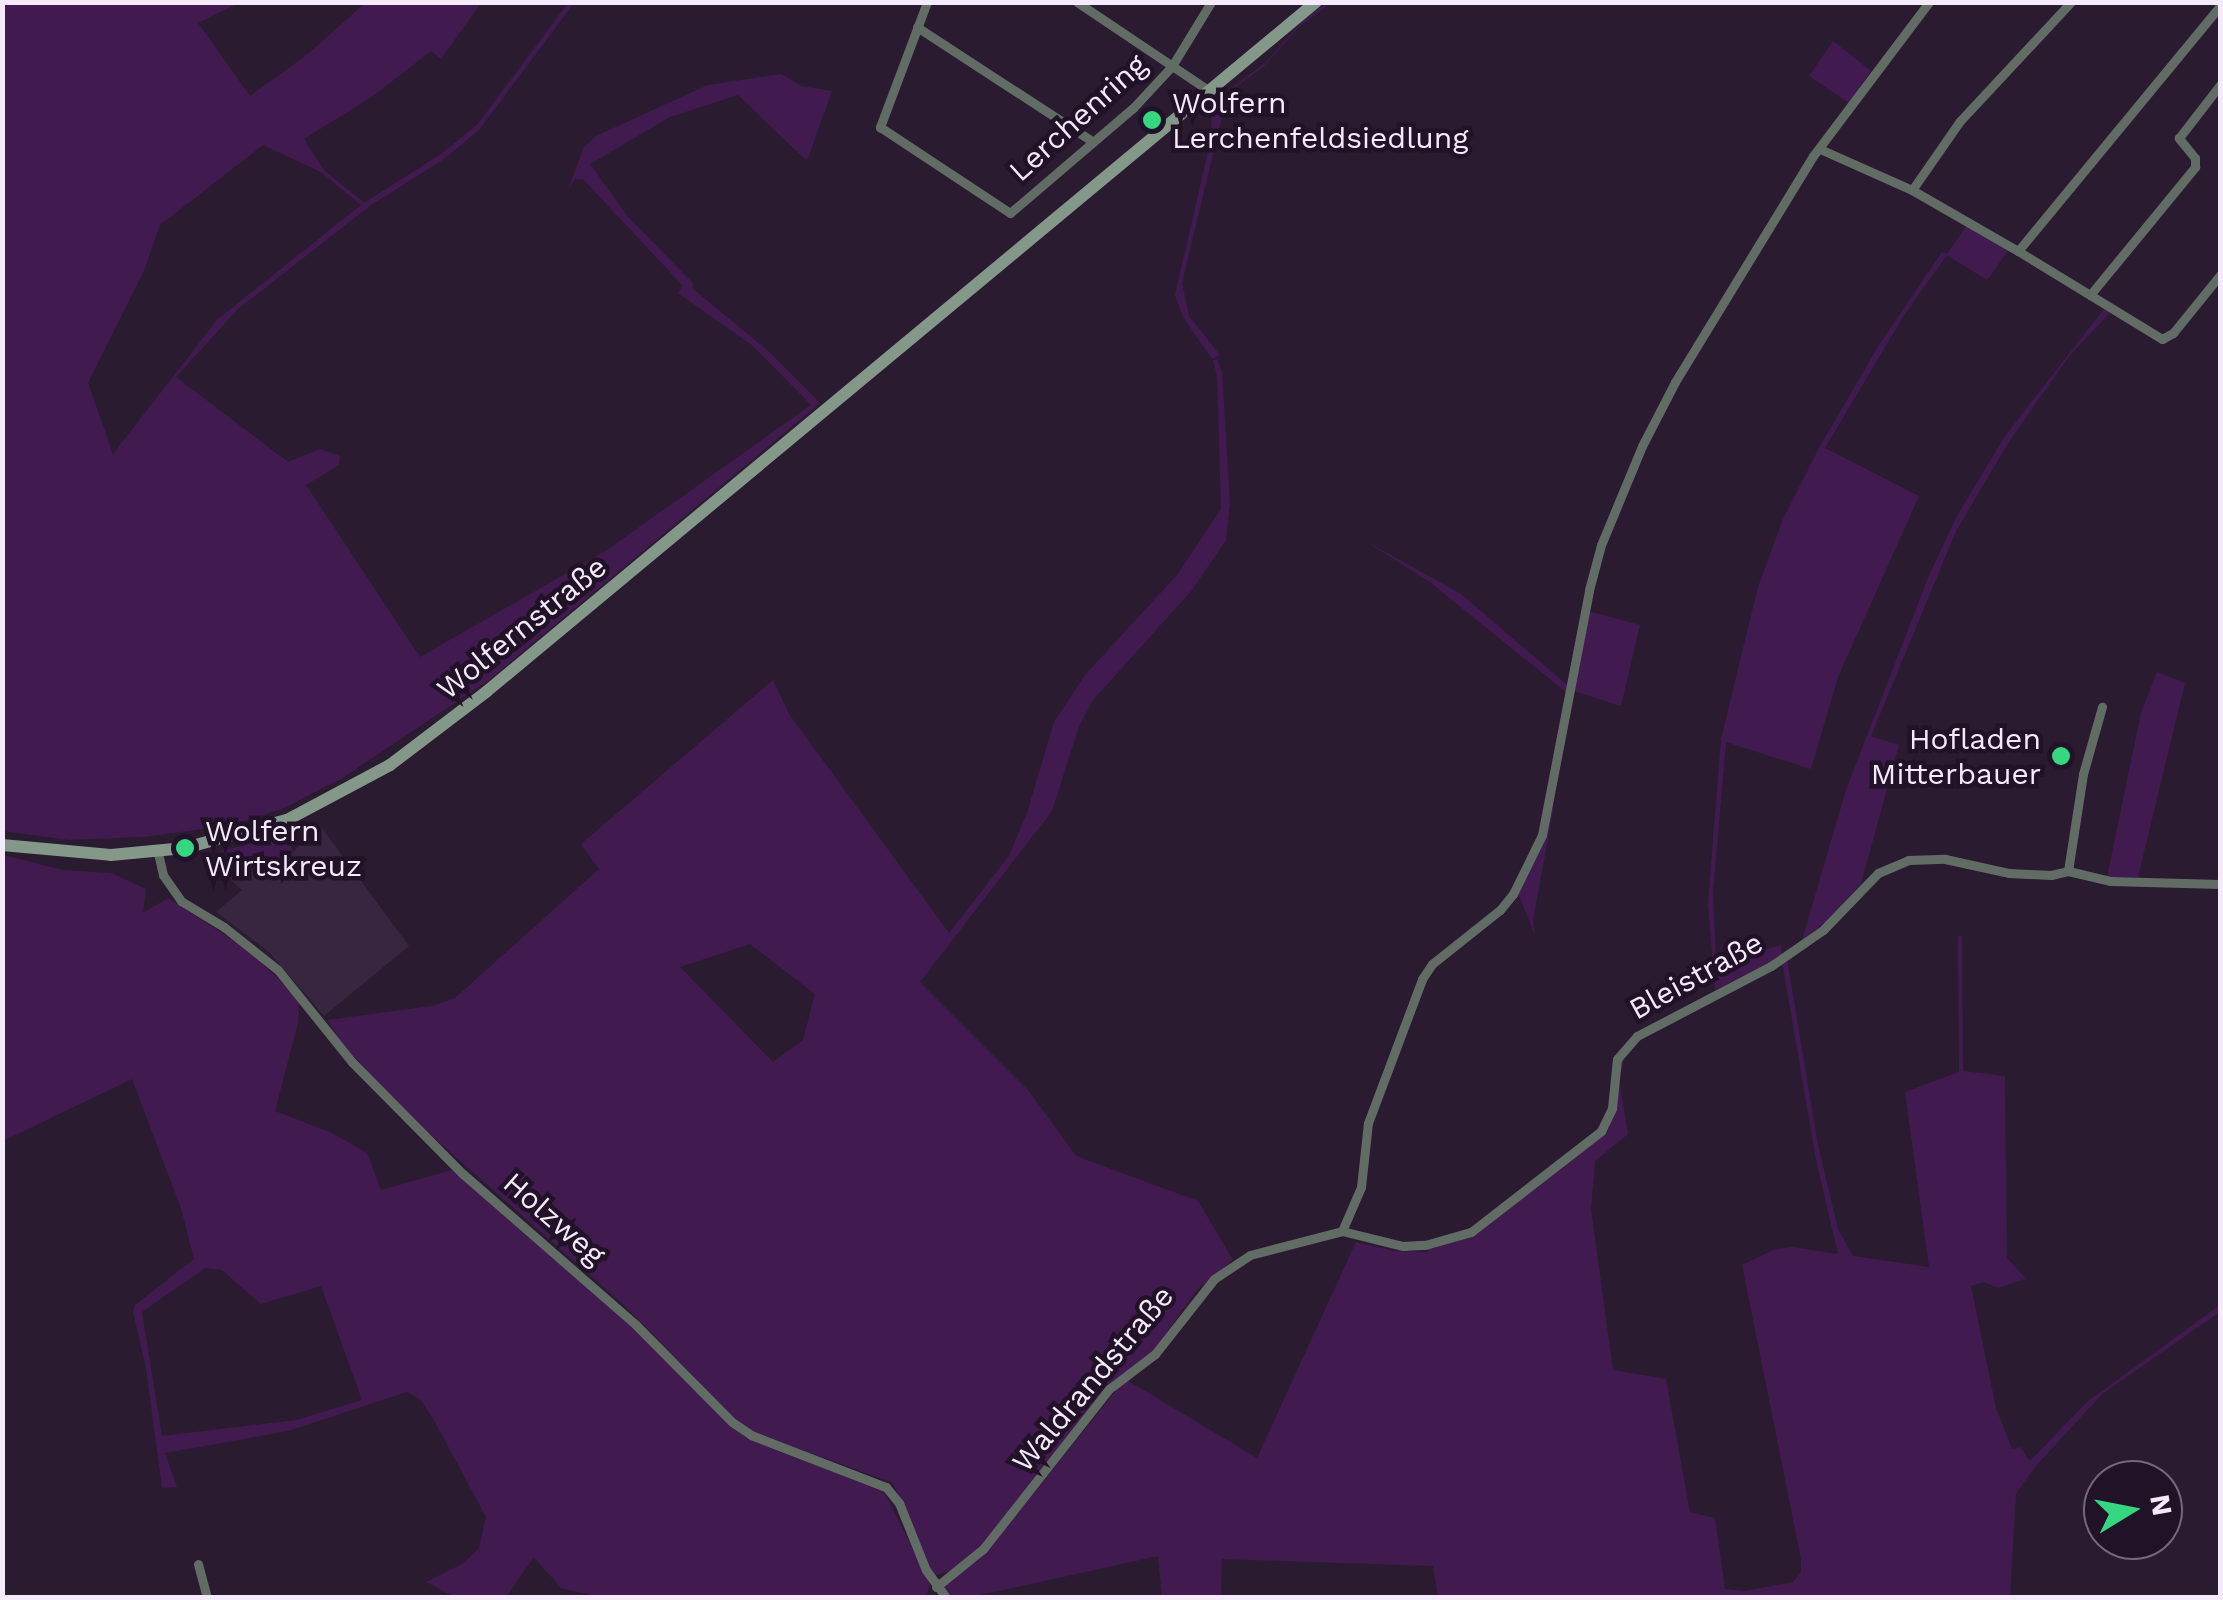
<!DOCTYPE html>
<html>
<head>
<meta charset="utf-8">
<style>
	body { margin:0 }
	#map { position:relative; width:2223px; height:1600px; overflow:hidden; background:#2b1b31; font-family:"Work Sans",sans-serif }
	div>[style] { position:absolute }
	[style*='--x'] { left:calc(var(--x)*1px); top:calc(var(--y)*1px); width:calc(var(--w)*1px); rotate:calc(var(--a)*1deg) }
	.built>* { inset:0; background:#382540 }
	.green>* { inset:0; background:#411b50 }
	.minor>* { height:9px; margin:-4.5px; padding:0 4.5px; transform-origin:4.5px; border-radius:4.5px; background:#616d64 }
	.secondary>* { height:12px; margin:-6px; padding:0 6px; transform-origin:6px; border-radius:6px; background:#84988a }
	.dots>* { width:28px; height:28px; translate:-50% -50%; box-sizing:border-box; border:5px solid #211227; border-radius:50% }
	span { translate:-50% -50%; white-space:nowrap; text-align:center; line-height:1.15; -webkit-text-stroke:9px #211227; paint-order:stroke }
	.poi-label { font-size:30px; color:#f4eaf9 }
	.left { translate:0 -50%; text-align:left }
	.right { translate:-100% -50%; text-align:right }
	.street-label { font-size:30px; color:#f4eaf9 }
	.frame { position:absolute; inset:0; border:5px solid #f4eaf9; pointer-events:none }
	.north { position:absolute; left:2083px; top:1460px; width:100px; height:100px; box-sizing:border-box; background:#211227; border:2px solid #75687b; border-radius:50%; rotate:80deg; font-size:28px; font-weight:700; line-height:40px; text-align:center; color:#f4eaf9 }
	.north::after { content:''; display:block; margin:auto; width:35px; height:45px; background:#35d881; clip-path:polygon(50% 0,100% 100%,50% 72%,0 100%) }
</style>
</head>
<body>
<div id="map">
	<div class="built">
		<i style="clip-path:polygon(319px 824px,409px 946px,324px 1016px,269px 952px,216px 912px,242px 890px,233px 882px,251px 866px,275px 872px)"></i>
	</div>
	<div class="green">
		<i style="clip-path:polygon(evenodd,2px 3px,239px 3px,198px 23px,250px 96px,308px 54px,365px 3px,481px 3px,441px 59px,431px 51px,373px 96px,304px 139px,324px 170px,364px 203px,441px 154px,477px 125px,568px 3px,574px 3px,479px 130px,444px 159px,371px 205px,238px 309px,176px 377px,288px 462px,320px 449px,340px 456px,339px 465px,306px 485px,420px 657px,607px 550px,811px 405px,753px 346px,678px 293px,683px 286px,583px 179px,575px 179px,568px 189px,584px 147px,596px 136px,708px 85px,781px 74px,801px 86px,832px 91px,807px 161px,738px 95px,670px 117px,590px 164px,628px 217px,694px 284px,692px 288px,767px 350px,820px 403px,489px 680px,344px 777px,284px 808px,232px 825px,143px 837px,69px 840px,3px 831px,2px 3px,263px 145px,321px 172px,361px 205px,217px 320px,113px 454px,88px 383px,143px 273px,160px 225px,263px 145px)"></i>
		<i style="clip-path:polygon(1326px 3px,1331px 3px,1300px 26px,1262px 68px,1231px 90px,1225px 104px,1182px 283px,1189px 316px,1220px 355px,1212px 359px,1183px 317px,1175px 295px,1210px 143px,1213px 102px,1265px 63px,1302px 22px)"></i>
		<i style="clip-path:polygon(1833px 41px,1871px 71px,1849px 103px,1809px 76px)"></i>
		<i style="clip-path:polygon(1967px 225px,2008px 251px,1987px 280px,1947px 255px,1904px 315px,1825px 448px,1919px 496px,1838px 677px,1811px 769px,1726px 742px,1713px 893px,1716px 965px,1781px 945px,1782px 956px,1715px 990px,1708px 904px,1721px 739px,1758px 587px,1783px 519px,1819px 448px,1879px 345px,1942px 252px,1947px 254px)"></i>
		<i style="clip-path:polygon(2104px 309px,2110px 313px,2070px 355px,2010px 440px,1956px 531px,1871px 736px,1899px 745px,1861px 884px,1828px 920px,1802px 940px,1846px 790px,1930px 573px,1958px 514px,2005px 436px)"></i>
		<i style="clip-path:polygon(evenodd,1217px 359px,1222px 373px,1230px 503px,1226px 540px,1192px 590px,1093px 700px,1079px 726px,1052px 811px,920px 982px,1028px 1090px,1076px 1156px,1198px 1201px,1233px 1260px,1196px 1291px,1153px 1352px,1106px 1387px,980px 1547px,954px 1569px,934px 1576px,893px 1483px,751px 1431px,736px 1420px,625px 1306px,417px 1123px,343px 1045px,327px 1020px,432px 1006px,455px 998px,599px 869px,581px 844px,773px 680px,789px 714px,949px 933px,1009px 856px,1027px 813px,1054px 722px,1085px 675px,1178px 574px,1221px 509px,1217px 375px,1213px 361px,1217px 359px,750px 944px,815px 994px,803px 1040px,773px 1062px,680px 967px,750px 944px)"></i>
		<i style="clip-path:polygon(1364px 540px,1461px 594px,1567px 685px,1566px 692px,1431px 583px)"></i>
		<i style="clip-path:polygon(1588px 611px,1640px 625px,1621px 706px,1574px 691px)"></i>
		<i style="clip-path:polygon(2157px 672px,2185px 683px,2138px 877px,2107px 877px,2141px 713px)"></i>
		<i style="clip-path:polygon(1554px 806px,1533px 920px,1535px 935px,1518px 893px)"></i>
		<i style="clip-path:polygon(288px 833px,293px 854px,275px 872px,251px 866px,233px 882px,216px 869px,207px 855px)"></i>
		<i style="clip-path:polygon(evenodd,3px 855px,62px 870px,111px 873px,146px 889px,143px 913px,168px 898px,248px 950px,299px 999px,298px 1023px,275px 1111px,332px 1133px,367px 1153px,381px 1190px,452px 1170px,634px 1328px,744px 1436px,883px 1489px,930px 1584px,927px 1594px,936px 1597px,599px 1597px,561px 1588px,534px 1557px,506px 1597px,455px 1597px,426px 1582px,464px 1563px,479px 1548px,486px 1517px,435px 1422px,420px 1399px,407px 1392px,288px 1431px,165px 1453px,177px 1487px,162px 1488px,146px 1368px,133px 1312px,135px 1305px,194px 1259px,181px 1208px,132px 1079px,3px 1141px,3px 855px,205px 1268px,222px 1270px,261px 1304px,321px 1286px,362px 1400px,297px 1420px,162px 1436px,142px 1312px,205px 1268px)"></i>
		<i style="clip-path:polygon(1958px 936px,1962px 936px,1963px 1071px,2005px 1076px,2007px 1258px,2026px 1279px,1998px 1288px,1984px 1282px,1971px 1286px,1996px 1408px,2012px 1449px,2020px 1447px,2030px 1461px,2087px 1402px,2220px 1305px,2220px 1312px,2102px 1394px,2034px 1468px,2016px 1494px,2010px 1597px,1438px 1597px,1433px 1566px,1222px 1559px,1221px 1597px,1162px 1598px,1158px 1556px,971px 1597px,953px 1597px,945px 1590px,944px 1585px,977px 1561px,1007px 1527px,1125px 1379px,1257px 1458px,1356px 1242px,1394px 1251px,1428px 1252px,1428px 1248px,1480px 1231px,1596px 1141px,1604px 1131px,1618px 1062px,1626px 1052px,1619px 1079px,1628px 1134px,1595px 1161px,1591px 1209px,1613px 1370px,1666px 1379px,1690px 1512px,1715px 1518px,1725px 1589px,1745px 1591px,1793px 1582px,1801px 1572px,1801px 1559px,1742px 1265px,1773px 1250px,1792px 1247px,1838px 1254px,1816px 1160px,1783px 967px,1778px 964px,1787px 959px,1818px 1145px,1838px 1229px,1853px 1256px,1929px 1267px,1905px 1092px,1959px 1072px)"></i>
	</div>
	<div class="minor">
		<i style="--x:927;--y:2;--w:134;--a:110.6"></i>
		<i style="--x:880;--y:127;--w:156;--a:33.5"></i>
		<i style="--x:1010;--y:213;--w:162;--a:-40.5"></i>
		<i style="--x:1133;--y:108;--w:57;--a:-47.1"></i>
		<i style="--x:1172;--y:66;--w:75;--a:-58.6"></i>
		<i style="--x:1077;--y:2;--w:161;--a:33.9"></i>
		<i style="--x:917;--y:27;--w:209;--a:33.1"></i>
		<i style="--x:1820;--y:149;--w:101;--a:24"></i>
		<i style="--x:1912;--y:190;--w:84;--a:-55.2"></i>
		<i style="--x:1960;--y:121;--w:163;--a:-47"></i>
		<i style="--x:1912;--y:190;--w:122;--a:29.9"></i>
		<i style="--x:2018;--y:251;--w:318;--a:-50.5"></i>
		<i style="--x:2018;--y:251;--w:169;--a:31.4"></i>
		<i style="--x:2162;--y:339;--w:13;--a:-29"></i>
		<i style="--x:2173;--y:333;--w:75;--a:-51"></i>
		<i style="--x:2090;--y:295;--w:166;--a:-50.6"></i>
		<i style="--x:2195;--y:167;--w:9;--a:-90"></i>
		<i style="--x:2195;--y:158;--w:26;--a:-129"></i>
		<i style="--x:2179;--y:138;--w:67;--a:-52.3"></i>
		<i style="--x:158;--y:853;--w:23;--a:77"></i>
		<i style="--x:163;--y:875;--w:32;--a:55"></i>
		<i style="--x:181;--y:901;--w:50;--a:31.2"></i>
		<i style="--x:224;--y:927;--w:69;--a:38.5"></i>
		<i style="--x:278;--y:970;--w:118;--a:51.2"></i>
		<i style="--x:352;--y:1062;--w:158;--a:45.3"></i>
		<i style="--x:463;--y:1174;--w:230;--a:41.1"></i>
		<i style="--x:636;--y:1325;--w:136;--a:45.3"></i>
		<i style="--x:732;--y:1422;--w:23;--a:34"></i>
		<i style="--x:751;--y:1435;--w:145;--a:21.1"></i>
		<i style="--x:886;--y:1487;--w:21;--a:51"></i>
		<i style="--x:899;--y:1503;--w:72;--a:68.1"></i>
		<i style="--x:926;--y:1570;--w:34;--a:54"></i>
		<i style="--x:2068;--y:871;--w:98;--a:-81.2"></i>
		<i style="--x:2083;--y:774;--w:70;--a:-74.2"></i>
		<i style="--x:1342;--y:1231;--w:63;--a:13.8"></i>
		<i style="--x:1403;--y:1246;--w:22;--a:-3"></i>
		<i style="--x:1425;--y:1245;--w:48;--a:-15.8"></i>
		<i style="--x:1471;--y:1232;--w:165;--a:-37.8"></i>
		<i style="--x:1601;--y:1131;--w:25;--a:-64"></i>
		<i style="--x:1612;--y:1108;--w:49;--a:-84.2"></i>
		<i style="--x:1617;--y:1059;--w:30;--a:-49"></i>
		<i style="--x:1637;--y:1036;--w:151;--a:-27.6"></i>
		<i style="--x:1771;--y:966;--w:63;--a:-34.7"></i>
		<i style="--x:1823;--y:930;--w:79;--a:-46"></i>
		<i style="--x:1878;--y:873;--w:33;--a:-23"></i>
		<i style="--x:1908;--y:860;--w:37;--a:-2"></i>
		<i style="--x:1945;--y:859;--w:66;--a:12.3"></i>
		<i style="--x:2009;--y:873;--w:42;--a:2.7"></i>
		<i style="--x:2051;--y:875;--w:17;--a:-13"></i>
		<i style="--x:2068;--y:871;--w:43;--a:13.4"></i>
		<i style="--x:2110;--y:881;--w:110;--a:1.6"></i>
		<i style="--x:198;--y:1564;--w:35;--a:75"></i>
		<i style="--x:936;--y:1587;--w:60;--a:-39"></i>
		<i style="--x:983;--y:1549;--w:204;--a:-51.8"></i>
		<i style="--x:1109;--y:1389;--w:58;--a:-37.3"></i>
		<i style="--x:1155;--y:1354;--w:95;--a:-51.8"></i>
		<i style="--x:1214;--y:1279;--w:43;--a:-33.7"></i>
		<i style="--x:1250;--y:1255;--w:95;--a:-14.6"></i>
		<i style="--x:1342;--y:1231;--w:48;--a:-66.6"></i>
		<i style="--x:1361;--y:1187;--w:64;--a:-83.8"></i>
		<i style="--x:1368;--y:1123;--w:154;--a:-69.4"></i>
		<i style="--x:1422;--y:979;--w:18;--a:-56"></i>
		<i style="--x:1432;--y:964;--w:87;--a:-38.5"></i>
		<i style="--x:1500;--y:910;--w:21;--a:-51"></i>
		<i style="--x:1513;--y:894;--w:66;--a:-63.8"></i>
		<i style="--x:1542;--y:835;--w:249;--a:-79.1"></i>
		<i style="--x:1589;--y:590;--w:47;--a:-75.1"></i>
		<i style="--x:1601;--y:545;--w:107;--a:-67.5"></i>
		<i style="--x:1642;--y:446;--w:72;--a:-62.7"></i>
		<i style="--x:1675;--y:382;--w:265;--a:-58.6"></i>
		<i style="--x:1813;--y:156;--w:193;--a:-53"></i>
	</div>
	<div class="secondary">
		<i style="--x:2;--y:845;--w:109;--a:5.2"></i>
		<i style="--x:111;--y:855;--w:74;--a:-5.4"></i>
		<i style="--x:185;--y:848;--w:106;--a:-15.4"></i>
		<i style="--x:287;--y:820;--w:117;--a:-28.1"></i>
		<i style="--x:390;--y:765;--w:121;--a:-37.2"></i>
		<i style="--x:486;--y:692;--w:1079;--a:-39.74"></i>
	</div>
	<div class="dots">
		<i style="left:1152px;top:120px;background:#35d881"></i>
		<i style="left:2061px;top:756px;background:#35d881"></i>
		<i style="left:185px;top:848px;background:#35d881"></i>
	</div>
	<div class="poi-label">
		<span class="left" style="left:1172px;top:120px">Wolfern<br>Lerchenfeldsiedlung</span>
		<span class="right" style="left:2041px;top:756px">Hofladen<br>Mitterbauer</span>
		<span class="left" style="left:205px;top:848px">Wolfern<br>Wirtskreuz</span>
	</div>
	<div class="street-label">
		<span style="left:1078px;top:118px;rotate:-42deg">Lerchenring</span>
		<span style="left:522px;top:628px;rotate:-39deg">Wolfernstraße</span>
		<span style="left:1696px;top:976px;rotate:-29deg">Bleistraße</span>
		<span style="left:554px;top:1219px;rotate:41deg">Holzweg</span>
		<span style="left:1093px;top:1379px;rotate:-50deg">Waldrandstraße</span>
	</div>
	<div class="frame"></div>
	<div class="north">N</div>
</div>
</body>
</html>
